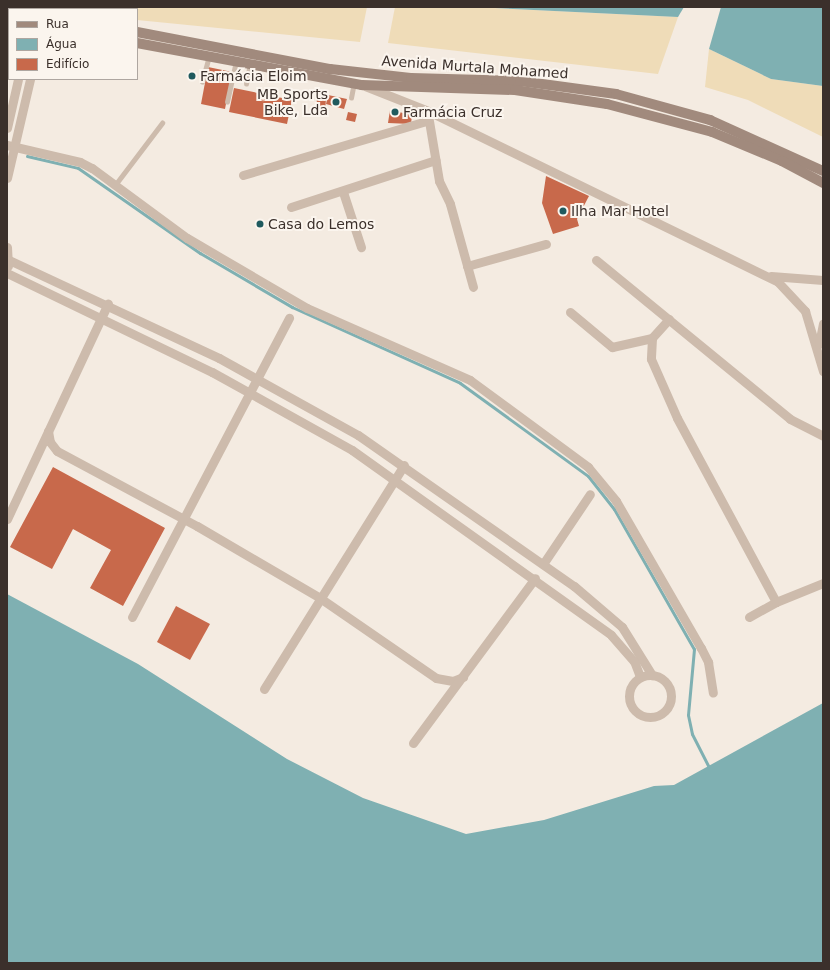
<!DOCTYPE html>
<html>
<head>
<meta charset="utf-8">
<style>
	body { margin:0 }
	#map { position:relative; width:830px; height:970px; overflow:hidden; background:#f4ebe1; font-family:"DejaVu Sans",sans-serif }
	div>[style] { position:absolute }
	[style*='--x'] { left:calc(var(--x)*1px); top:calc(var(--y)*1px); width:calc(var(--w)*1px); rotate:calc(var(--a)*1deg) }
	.sand>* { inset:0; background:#efdcb8 }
	.water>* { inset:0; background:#7fb0b2 }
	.stream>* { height:3px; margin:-1.5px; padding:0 1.5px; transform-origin:1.5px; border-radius:1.5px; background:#7fb0b2 }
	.building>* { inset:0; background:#c8694b }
	.lane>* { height:4.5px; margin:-2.25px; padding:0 2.25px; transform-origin:2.25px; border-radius:2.25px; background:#cdbbac }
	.street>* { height:9px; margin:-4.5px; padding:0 4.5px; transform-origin:4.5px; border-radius:4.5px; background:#cdbbac }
	.street>.ring { margin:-4.5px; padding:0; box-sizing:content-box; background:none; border:9px solid #cdbbac; border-radius:50% }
	.secondary>* { height:10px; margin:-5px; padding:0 5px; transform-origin:5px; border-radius:5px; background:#a18a7d }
	.dots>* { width:11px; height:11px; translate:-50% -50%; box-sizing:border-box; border:2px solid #fbf5ee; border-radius:50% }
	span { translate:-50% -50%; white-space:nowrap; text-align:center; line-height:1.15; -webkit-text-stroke:4px #fbf5ee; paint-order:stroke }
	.street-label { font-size:14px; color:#3b302b }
	.poi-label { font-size:14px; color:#3b302b }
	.left { translate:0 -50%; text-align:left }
	.right { translate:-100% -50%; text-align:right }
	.frame { position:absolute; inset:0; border:8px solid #3b302b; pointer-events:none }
	.legend { position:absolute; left:8px; top:8px; width:130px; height:72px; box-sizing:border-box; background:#fbf5ee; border:1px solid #aea6a0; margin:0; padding:5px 7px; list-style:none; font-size:12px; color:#3b302b }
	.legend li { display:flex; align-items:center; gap:8px; height:20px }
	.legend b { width:20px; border:1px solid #aea6a0 }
</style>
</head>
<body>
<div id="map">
	<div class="sand">
		<i style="clip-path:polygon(7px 7px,367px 7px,360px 42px,137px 20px,137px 9px)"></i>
		<i style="clip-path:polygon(395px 7px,475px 7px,678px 17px,658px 74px,388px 43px)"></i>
		<i style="clip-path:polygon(709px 49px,771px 79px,823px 86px,823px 137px,748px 100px,705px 87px)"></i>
	</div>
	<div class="water">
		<i style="clip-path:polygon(475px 7px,684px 7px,678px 17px)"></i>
		<i style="clip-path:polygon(721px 7px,823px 7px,823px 86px,771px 79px,709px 49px)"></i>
		<i style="clip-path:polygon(7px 594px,138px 664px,287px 759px,363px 798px,466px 834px,544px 820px,654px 786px,674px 785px,823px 703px,823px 963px,7px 963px)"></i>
	</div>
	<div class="stream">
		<i style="--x:27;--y:156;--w:52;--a:13.2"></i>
		<i style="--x:78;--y:168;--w:149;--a:34.9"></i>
		<i style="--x:200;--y:253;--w:107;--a:30.4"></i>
		<i style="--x:292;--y:307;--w:184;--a:24.3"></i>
		<i style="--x:460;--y:383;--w:158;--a:36"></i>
		<i style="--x:588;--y:476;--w:42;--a:51.8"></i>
		<i style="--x:614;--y:509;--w:161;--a:60.3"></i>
		<i style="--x:694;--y:649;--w:66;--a:95.2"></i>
		<i style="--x:688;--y:715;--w:19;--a:78"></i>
		<i style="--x:692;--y:734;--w:37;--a:63"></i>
	</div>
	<div class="building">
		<i style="clip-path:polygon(208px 67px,232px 72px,225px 109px,201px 104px)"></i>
		<i style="clip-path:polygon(234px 88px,292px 100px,287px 124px,229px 112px)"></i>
		<i style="clip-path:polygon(328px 95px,347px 99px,344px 109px,326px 104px)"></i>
		<i style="clip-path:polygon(317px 98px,326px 98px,325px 115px,316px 114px)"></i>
		<i style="clip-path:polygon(390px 110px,412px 115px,411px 124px,388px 123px)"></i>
		<i style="clip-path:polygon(348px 112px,357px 114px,355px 122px,346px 120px)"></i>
		<i style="clip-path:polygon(546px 176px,589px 196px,577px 219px,579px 226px,553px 234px,542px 203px)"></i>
		<i style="clip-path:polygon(53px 467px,165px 528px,123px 606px,90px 588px,111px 550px,73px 529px,52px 569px,10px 547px)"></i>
		<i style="clip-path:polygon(176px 606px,210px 624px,190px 660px,157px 642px)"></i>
	</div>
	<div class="lane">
		<i style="--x:202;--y:82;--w:27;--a:-75"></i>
		<i style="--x:246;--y:84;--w:20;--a:-79"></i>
		<i style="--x:351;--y:98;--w:15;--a:-79"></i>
		<i style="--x:227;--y:102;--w:42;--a:-77.6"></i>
		<i style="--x:115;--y:185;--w:78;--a:-52.8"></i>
	</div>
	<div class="street">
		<i style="--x:365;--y:86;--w:68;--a:21.6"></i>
		<i style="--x:428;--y:111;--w:390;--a:26"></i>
		<i style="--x:778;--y:282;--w:40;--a:47"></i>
		<i style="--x:805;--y:311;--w:63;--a:73.3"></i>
		<i style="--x:428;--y:115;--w:67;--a:80.5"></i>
		<i style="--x:439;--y:181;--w:25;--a:64"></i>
		<i style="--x:450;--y:204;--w:86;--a:74.5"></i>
		<i style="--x:7;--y:128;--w:50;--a:-77.3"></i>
		<i style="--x:7;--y:145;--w:75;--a:13.1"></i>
		<i style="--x:80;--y:162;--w:13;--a:27"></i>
		<i style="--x:92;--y:168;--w:118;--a:36.4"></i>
		<i style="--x:187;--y:238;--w:139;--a:30.3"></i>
		<i style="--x:307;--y:308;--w:178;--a:23.8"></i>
		<i style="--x:470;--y:380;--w:147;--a:36.4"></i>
		<i style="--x:588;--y:467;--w:44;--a:50.5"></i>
		<i style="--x:616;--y:501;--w:170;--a:60"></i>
		<i style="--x:701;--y:648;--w:16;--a:63"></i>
		<i style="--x:708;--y:662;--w:31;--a:81"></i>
		<i style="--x:243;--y:175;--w:192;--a:-16.4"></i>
		<i style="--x:7;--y:178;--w:102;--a:-76.9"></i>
		<i style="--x:343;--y:192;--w:58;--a:71.9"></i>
		<i style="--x:291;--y:207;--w:152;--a:-18"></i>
		<i style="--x:7;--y:247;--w:19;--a:87"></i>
		<i style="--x:9;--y:260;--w:232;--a:25"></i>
		<i style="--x:219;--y:358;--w:159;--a:29"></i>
		<i style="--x:358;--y:435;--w:264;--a:35"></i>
		<i style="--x:574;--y:586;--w:63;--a:40.5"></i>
		<i style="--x:622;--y:627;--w:57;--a:58"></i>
		<i style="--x:596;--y:260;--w:251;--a:39.3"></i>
		<i style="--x:790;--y:419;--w:37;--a:27"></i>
		<i style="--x:467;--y:266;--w:82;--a:-15.6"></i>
		<i style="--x:7;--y:273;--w:228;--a:25.8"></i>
		<i style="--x:212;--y:372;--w:160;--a:29.1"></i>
		<i style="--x:352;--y:450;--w:318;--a:35.5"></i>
		<i style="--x:611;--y:635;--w:35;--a:49"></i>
		<i style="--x:634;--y:661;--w:17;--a:69"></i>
		<i style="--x:771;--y:276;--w:52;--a:4.4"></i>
		<i style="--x:570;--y:312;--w:55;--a:39.8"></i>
		<i style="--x:612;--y:347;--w:41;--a:-12.7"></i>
		<i style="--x:669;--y:319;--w:25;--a:132"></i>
		<i style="--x:652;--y:338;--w:21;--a:93"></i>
		<i style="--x:651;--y:359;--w:64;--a:66.2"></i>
		<i style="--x:677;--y:418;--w:209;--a:61.7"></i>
		<i style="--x:819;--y:344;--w:21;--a:-79"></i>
		<i style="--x:48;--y:431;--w:11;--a:80"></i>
		<i style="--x:50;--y:442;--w:11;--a:52"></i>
		<i style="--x:57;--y:451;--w:159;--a:28.2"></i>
		<i style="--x:197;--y:526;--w:143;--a:30.3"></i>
		<i style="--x:320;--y:598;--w:141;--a:34.6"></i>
		<i style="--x:436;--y:678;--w:17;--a:10"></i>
		<i style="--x:453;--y:681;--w:11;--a:-22"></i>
		<i style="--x:7;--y:519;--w:238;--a:-64.9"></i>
		<i style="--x:543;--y:564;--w:84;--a:-56.1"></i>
		<i style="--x:132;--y:617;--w:338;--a:-62.3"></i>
		<i style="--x:749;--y:617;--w:31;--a:-29"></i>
		<i style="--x:776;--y:602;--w:51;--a:-22"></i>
		<i class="ring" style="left:629px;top:675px;width:33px;height:33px"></i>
		<i style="--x:264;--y:689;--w:264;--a:-58"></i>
		<i style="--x:413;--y:743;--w:205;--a:-53.5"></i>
	</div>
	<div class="secondary">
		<i style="--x:7;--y:8;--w:5;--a:11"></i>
		<i style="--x:7;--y:20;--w:2;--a:0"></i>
		<i style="--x:137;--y:32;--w:197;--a:10.9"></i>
		<i style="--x:330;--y:69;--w:81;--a:6.3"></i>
		<i style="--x:411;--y:78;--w:109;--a:1.6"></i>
		<i style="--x:520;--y:81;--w:97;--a:7.7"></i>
		<i style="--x:616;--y:94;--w:98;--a:15.5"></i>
		<i style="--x:710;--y:120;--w:124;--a:24.3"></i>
		<i style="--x:137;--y:43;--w:229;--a:10.6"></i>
		<i style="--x:362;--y:85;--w:153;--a:1.9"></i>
		<i style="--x:515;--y:90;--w:93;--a:8.7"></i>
		<i style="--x:607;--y:104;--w:109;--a:14.9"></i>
		<i style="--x:712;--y:132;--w:76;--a:22.5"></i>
		<i style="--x:782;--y:161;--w:47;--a:28.2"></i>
	</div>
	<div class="dots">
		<i style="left:192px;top:76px;background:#1f5a5e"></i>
		<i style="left:336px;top:102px;background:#1f5a5e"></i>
		<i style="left:395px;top:112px;background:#1f5a5e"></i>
		<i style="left:563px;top:211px;background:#1f5a5e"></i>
		<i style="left:260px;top:224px;background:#1f5a5e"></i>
	</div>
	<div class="street-label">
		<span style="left:475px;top:67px;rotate:4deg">Avenida Murtala Mohamed</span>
	</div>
	<div class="poi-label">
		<span class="left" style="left:200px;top:76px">Farmácia Eloim</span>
		<span class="right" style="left:328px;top:102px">MB Sports<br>Bike, Lda</span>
		<span class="left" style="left:403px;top:112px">Farmácia Cruz</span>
		<span class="left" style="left:571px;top:211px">Ilha Mar Hotel</span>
		<span class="left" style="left:268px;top:224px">Casa do Lemos</span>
	</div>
	<div class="frame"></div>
	<ul class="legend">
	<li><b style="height:5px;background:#a18a7d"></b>Rua</li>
	<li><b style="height:11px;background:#7fb0b2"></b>Água</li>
	<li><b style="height:11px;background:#c8694b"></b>Edifício</li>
	</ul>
</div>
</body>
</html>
